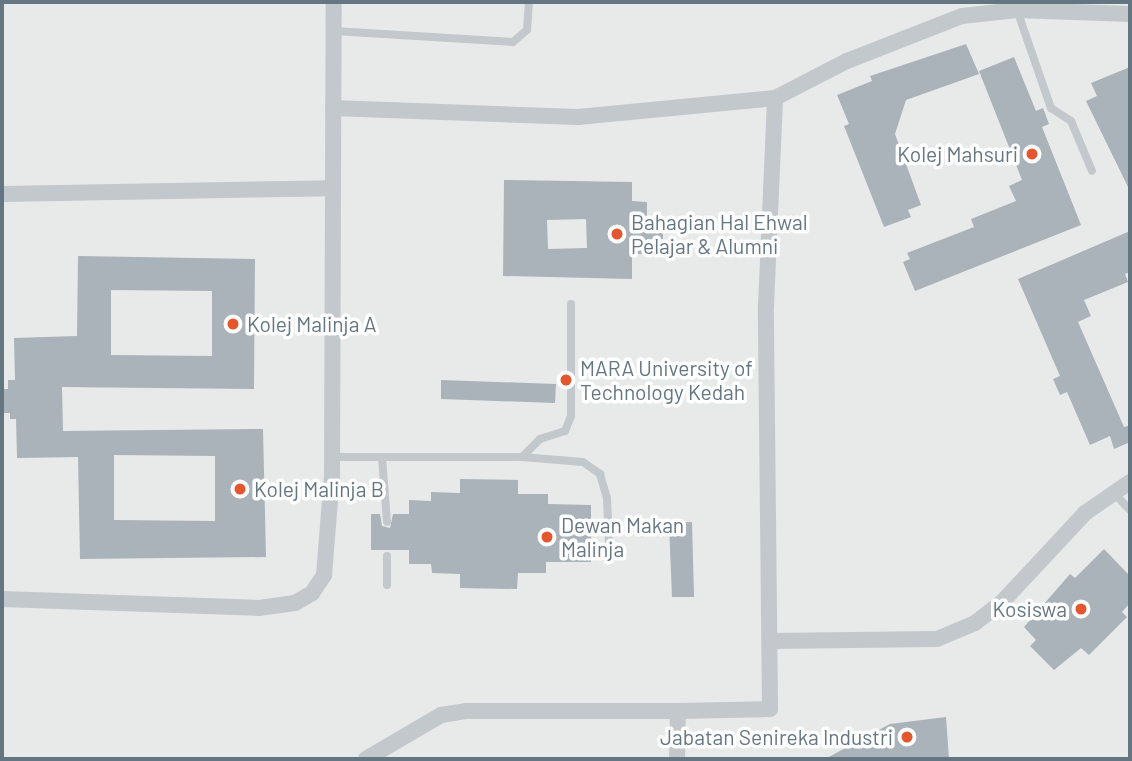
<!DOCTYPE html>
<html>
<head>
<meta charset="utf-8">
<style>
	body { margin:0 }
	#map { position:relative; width:1132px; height:761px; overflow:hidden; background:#fafaf8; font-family:Barlow,sans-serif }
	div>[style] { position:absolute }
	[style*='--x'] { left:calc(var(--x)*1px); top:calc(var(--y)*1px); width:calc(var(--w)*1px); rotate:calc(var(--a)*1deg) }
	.built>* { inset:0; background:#e8e9e9 }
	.building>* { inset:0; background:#aab3b9 }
	.lane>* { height:8px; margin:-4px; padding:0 4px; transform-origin:4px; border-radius:4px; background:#c3c8cc }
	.street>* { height:16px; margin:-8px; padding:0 8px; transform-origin:8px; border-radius:8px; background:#c3c8cc }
	.dots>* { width:19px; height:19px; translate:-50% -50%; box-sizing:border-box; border:4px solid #fff; border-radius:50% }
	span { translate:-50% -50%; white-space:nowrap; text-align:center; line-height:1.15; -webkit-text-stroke:7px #fff; paint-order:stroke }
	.poi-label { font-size:21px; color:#657683 }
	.right { translate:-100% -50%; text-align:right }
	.left { translate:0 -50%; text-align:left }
	.frame { position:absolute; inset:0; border:4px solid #657683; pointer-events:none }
</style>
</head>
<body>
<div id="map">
	<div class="built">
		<i style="clip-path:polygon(2px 2px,1130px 2px,1130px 759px,2px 759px)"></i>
	</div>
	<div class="building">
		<i style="clip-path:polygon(966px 44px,979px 74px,906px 100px,895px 134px,921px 205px,908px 210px,911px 217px,884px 227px,844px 126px,849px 124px,837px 95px,872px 81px,870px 76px)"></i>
		<i style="clip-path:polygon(1014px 57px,1036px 111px,1043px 108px,1049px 124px,1042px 127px,1081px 225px,915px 291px,903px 262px,910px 259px,907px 253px,974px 227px,971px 219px,1016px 201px,1009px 186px,1022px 180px,979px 71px)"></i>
		<i style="clip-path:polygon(1130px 67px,1130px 191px,1086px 101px,1097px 96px,1091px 83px)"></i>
		<i style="clip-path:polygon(evenodd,504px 180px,632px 182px,632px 201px,647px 202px,647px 221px,663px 221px,663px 239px,647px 239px,646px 254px,632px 254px,632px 279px,503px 276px,504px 180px,586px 219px,587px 248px,548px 249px,547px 220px,586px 219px)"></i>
		<i style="clip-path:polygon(1130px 231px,1130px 272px,1125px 274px,1128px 282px,1084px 300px,1091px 316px,1078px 322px,1124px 427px,1130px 425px,1130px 442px,1114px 449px,1110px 436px,1090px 445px,1067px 392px,1060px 395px,1053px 379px,1060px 376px,1018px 279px)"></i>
		<i style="clip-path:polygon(evenodd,78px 256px,255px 259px,254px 389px,62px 387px,63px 431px,263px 429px,266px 557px,80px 559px,78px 457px,17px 458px,16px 419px,10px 419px,10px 413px,2px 413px,2px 389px,8px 389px,8px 380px,15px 380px,14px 338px,77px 336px,78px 256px,111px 290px,212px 291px,212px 356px,111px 355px,111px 290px,78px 256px,114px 455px,215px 456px,215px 521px,114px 520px,114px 455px)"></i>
		<i style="clip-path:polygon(441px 380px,556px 384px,555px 403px,441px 399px)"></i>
		<i style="clip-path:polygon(460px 479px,518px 480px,518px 494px,548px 494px,548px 504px,591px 505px,591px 562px,546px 562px,546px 573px,518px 573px,517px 589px,460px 588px,460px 574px,432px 573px,431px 564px,409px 564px,409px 550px,371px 550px,371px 514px,380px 514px,382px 526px,390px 528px,393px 514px,409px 514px,409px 500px,431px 501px,431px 492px,460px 493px)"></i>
		<i style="clip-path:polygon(692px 522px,694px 597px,672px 597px,669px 523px)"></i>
		<i style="clip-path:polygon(1104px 549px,1130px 576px,1130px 603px,1122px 612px,1127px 617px,1089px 655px,1081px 648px,1054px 670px,1030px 646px,1036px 640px,1024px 627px,1070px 574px,1075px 578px)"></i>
		<i style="clip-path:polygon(946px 717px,949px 759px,825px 759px,890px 724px)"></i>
	</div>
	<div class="lane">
		<i style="--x:1017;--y:10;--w:104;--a:70.9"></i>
		<i style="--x:1051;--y:108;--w:24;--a:33"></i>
		<i style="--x:1071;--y:121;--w:54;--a:67.2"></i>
		<i style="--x:334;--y:31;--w:179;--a:3.5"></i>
		<i style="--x:513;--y:42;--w:18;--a:-41"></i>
		<i style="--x:527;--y:30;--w:28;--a:-86"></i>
		<i style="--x:332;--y:457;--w:190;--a:0"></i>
		<i style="--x:522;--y:457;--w:25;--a:-45"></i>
		<i style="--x:540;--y:439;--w:26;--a:-18"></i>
		<i style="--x:565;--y:431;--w:16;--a:-68"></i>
		<i style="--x:571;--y:416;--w:112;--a:-90"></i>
		<i style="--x:522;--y:457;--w:61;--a:4.7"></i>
		<i style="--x:583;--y:462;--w:21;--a:35"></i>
		<i style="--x:600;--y:474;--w:25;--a:74"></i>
		<i style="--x:607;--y:498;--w:48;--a:87.6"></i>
		<i style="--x:382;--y:458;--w:64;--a:85.5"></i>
		<i style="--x:1114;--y:493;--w:23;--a:47"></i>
		<i style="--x:387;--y:556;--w:29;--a:90"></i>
	</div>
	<div class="street">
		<i style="--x:333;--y:108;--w:245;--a:2.1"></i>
		<i style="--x:578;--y:117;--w:198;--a:-5.5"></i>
		<i style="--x:775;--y:98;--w:81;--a:-27.2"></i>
		<i style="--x:847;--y:61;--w:123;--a:-21.4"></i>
		<i style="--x:962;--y:16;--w:55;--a:-6.2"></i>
		<i style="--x:1017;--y:10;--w:113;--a:2"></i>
		<i style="--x:2;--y:194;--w:331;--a:-1"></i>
		<i style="--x:2;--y:599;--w:257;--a:2"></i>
		<i style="--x:259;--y:608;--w:36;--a:-8"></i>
		<i style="--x:295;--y:603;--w:20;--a:-30"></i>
		<i style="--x:312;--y:593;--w:22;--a:-56"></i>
		<i style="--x:324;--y:575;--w:100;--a:-85.4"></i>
		<i style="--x:332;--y:475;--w:473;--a:-89.8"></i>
		<i style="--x:770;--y:641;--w:167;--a:-0.7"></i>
		<i style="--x:937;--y:639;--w:41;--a:-22.8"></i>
		<i style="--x:975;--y:623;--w:37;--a:-38"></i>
		<i style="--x:1004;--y:600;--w:119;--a:-47"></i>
		<i style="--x:1085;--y:513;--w:55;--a:-34.6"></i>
		<i style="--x:678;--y:711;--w:92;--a:-1.2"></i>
		<i style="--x:770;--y:709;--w:403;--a:-90.6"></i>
		<i style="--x:766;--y:306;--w:208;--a:-87.5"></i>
		<i style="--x:366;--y:759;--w:87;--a:-30.4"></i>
		<i style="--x:441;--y:715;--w:26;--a:-9"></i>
		<i style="--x:467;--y:711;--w:211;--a:0"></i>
		<i style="--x:678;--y:711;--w:48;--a:91.2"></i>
	</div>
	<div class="dots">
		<i style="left:1032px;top:154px;background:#e4572e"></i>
		<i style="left:617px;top:234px;background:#e4572e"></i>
		<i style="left:233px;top:324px;background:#e4572e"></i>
		<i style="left:566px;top:380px;background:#e4572e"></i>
		<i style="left:240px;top:489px;background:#e4572e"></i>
		<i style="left:547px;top:537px;background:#e4572e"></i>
		<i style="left:1081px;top:609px;background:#e4572e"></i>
		<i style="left:907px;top:737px;background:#e4572e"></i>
	</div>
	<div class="poi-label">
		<span class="right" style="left:1018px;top:154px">Kolej Mahsuri</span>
		<span class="left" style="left:631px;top:234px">Bahagian Hal Ehwal<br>Pelajar &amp; Alumni</span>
		<span class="left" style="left:247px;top:324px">Kolej Malinja A</span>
		<span class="left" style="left:580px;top:380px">MARA University of<br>Technology Kedah</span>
		<span class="left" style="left:254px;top:489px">Kolej Malinja B</span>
		<span class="left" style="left:561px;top:537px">Dewan Makan<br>Malinja</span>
		<span class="right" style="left:1067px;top:609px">Kosiswa</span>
		<span class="right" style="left:893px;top:737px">Jabatan Senireka Industri</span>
	</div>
	<div class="frame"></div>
</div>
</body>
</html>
